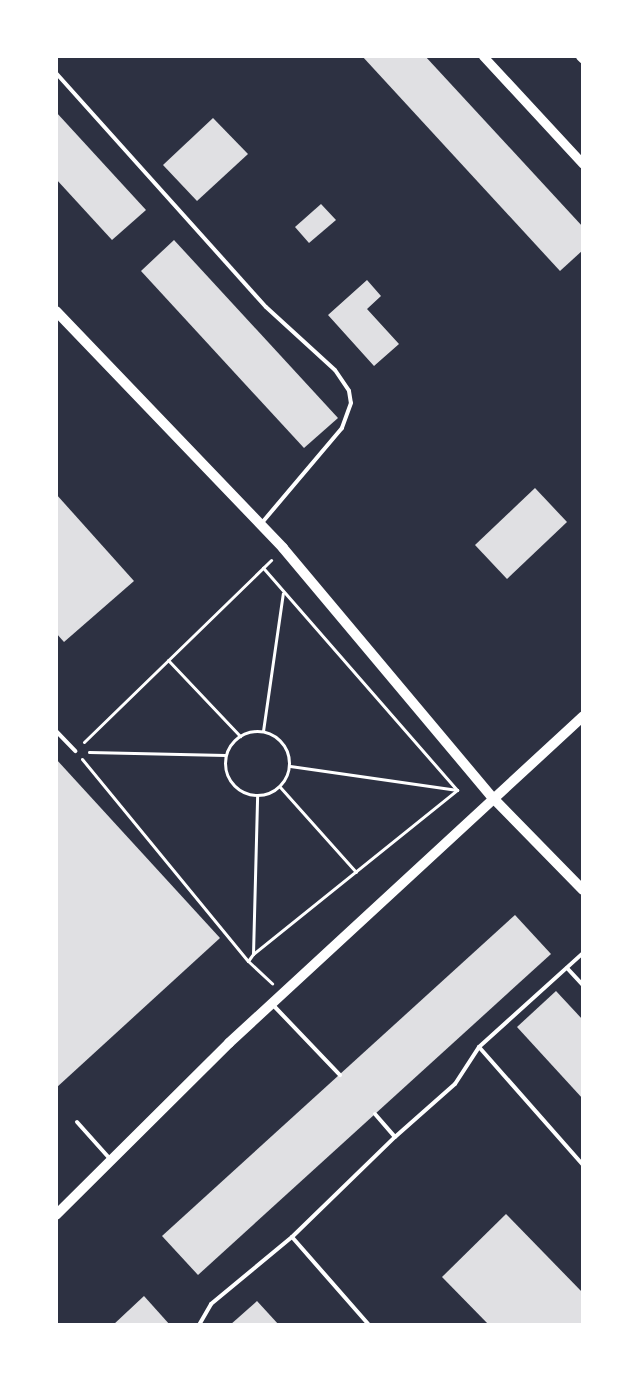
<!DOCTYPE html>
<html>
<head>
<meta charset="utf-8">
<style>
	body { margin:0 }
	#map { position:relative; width:639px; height:1381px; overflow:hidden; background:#2d3142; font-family:"Source Sans 3",sans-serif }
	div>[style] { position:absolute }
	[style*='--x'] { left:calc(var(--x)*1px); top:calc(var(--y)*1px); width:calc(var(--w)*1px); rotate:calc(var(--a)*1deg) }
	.building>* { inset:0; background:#e0e0e3 }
	.path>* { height:3px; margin:-1.5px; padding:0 1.5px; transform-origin:1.5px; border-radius:1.5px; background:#fff }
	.path>.ring { margin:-1.5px; padding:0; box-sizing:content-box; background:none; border:3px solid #fff; border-radius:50% }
	.service>* { height:4px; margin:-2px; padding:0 2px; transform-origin:2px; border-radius:2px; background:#fff }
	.tertiary>* { height:9px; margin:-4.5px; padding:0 4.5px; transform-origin:4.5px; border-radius:4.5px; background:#fff }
	.secondary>* { height:10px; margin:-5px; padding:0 5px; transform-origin:5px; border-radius:5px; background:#fff }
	span { translate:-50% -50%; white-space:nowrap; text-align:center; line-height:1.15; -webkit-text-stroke:5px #fff; paint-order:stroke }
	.frame { position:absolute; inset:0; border:58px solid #fff; pointer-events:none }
</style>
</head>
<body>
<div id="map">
	<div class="building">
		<i style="clip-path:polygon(362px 56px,425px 56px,583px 227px,583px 250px,560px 271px)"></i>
		<i style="clip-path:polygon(56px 112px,146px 210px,112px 240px,56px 179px)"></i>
		<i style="clip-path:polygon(213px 118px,248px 154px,197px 201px,163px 165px)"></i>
		<i style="clip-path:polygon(321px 204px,336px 220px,309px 243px,295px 227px)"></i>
		<i style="clip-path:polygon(174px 240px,338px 418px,304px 448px,141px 271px)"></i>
		<i style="clip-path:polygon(367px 280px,381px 296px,367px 309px,399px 344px,374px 366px,328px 315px)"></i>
		<i style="clip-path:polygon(535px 488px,567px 522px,507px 579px,475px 545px)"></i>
		<i style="clip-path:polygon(56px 494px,134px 581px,64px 642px,56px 633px)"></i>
		<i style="clip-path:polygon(56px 759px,220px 938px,56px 1088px)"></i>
		<i style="clip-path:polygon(515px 915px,551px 954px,198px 1275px,162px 1236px)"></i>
		<i style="clip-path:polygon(556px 991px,583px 1020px,583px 1099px,517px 1027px)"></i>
		<i style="clip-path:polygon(506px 1214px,583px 1293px,583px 1325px,489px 1325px,442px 1277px)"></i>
		<i style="clip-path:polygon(144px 1296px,170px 1325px,113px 1325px)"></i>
		<i style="clip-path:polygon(257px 1301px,279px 1325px,230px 1325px)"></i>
	</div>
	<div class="path">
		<i style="--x:168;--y:660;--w:105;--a:46.5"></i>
		<i class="ring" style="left:225px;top:731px;width:61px;height:61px"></i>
		<i style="--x:263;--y:731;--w:139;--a:-81.8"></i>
		<i style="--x:84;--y:742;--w:261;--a:-44.2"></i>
		<i style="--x:89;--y:752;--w:136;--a:1.3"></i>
		<i style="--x:82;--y:759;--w:261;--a:50.6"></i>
		<i style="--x:248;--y:961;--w:33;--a:43"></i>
		<i style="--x:290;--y:766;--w:169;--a:8.2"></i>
		<i style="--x:280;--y:787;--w:114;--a:48.2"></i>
		<i style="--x:253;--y:954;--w:262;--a:-38.8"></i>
		<i style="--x:457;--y:790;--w:295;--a:-131.1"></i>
		<i style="--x:248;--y:961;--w:9;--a:-54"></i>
		<i style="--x:253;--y:954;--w:158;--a:-88.5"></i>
	</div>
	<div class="service">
		<i style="--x:56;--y:73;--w:314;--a:48.1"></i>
		<i style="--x:266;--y:307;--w:93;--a:42.4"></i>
		<i style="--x:335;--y:370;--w:25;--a:56"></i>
		<i style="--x:349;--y:391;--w:12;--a:81"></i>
		<i style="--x:351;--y:403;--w:27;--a:110"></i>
		<i style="--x:342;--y:428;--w:126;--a:130.2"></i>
		<i style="--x:56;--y:731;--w:28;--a:46"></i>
		<i style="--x:567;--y:968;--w:23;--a:47"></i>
		<i style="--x:273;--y:1005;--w:97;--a:46.3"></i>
		<i style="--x:479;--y:1047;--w:157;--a:48.6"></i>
		<i style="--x:375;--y:1114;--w:30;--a:49"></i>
		<i style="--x:77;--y:1122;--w:51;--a:48.2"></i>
		<i style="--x:292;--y:1237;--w:117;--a:48.8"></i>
		<i style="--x:199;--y:1325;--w:24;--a:-60"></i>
		<i style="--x:211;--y:1304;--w:105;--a:-39.6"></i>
		<i style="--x:292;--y:1237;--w:144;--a:-44.2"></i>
		<i style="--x:395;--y:1137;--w:80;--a:-41.5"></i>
		<i style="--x:455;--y:1084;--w:44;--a:-57"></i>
		<i style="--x:479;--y:1047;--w:140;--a:-42.1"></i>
	</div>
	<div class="tertiary">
		<i style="--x:483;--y:56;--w:147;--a:47.2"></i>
		<i style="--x:580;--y:56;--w:4;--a:45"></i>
	</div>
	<div class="secondary">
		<i style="--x:56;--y:311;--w:328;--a:46.2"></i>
		<i style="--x:283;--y:548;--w:325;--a:50"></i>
		<i style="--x:492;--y:797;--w:130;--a:45.6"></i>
		<i style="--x:56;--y:1215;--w:244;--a:-44.8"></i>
		<i style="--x:229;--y:1043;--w:482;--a:-42.7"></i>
	</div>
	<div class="frame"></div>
</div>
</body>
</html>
